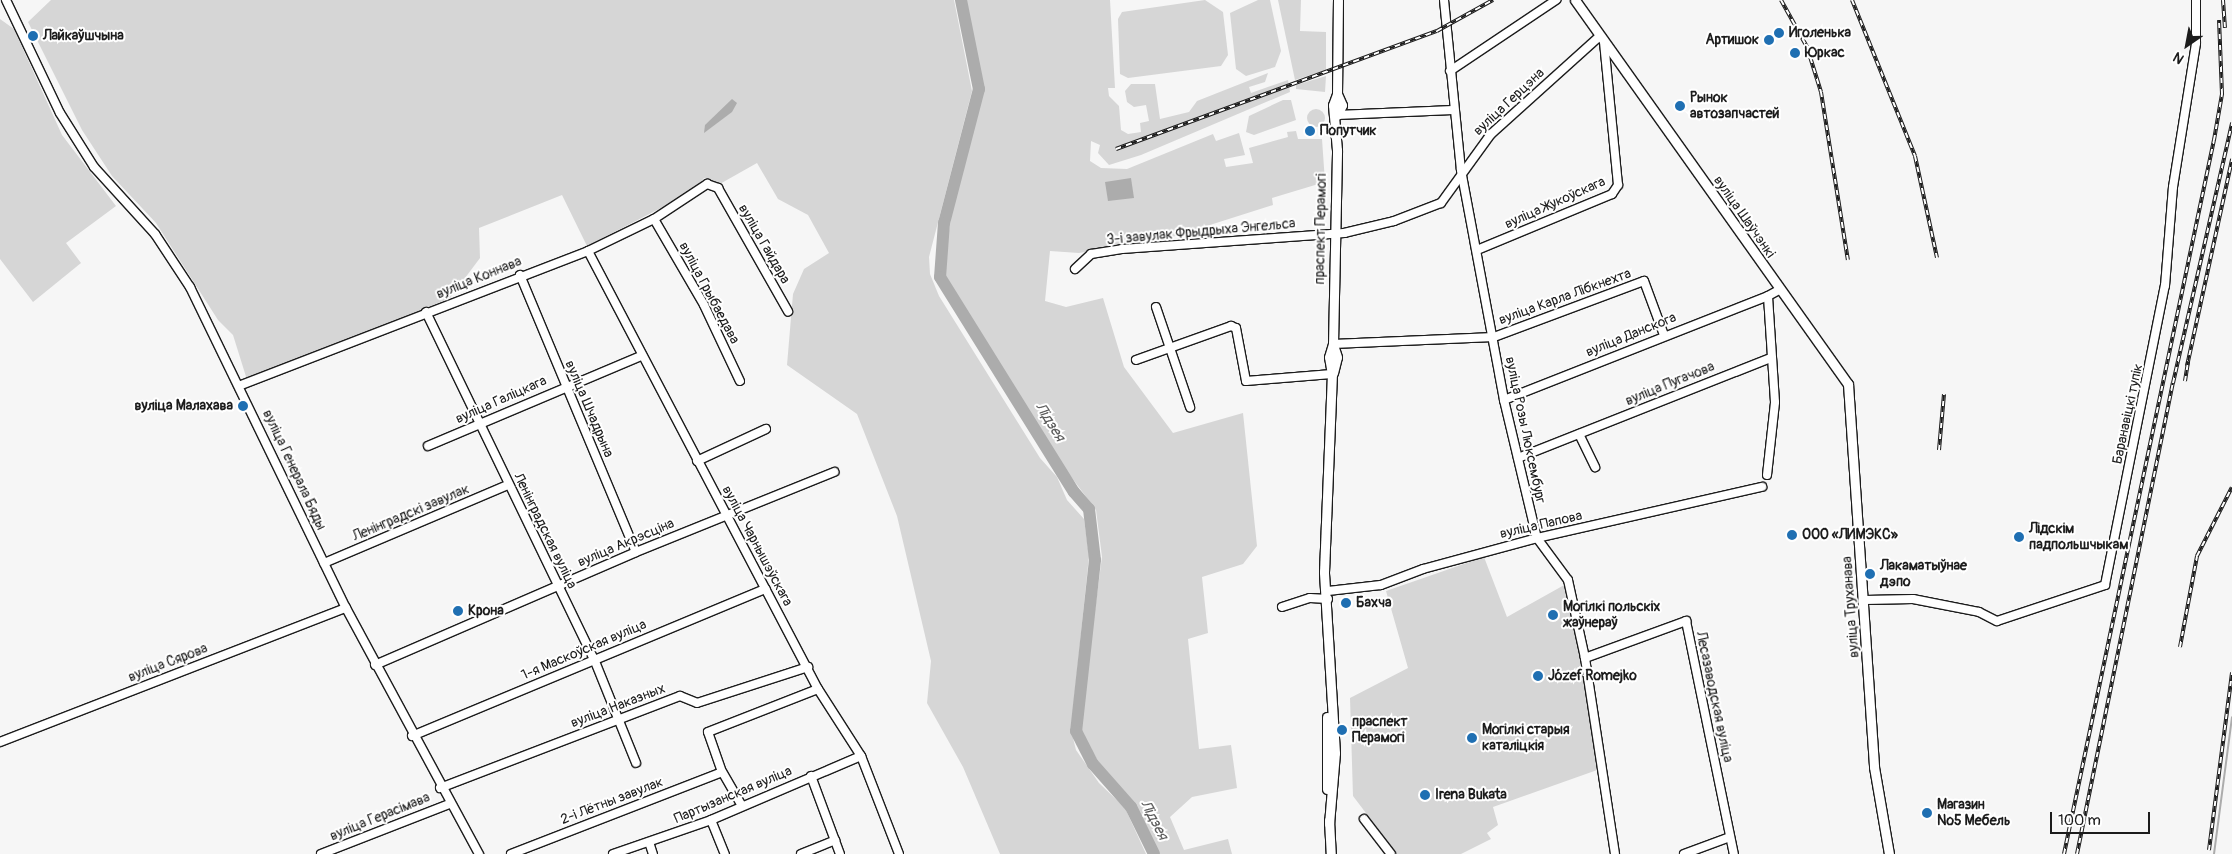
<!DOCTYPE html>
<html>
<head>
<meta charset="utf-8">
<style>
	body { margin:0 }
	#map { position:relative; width:2232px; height:854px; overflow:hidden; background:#f6f6f6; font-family:Pangolin,sans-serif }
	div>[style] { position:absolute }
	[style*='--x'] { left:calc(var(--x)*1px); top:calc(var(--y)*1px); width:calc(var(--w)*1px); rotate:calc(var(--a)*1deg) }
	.green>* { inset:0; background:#d6d6d6 }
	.round { border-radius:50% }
	.water>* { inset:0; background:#acacac }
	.stream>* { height:2px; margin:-1px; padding:0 1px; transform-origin:1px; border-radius:1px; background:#acacac }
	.river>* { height:12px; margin:-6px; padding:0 6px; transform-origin:6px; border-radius:6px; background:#acacac }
	.roads { filter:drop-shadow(1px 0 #1c1c1c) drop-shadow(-1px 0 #1c1c1c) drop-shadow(0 1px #1c1c1c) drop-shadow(0 -1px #1c1c1c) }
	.minor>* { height:8px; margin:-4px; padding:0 4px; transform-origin:4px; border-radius:4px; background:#fff }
	.major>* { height:9px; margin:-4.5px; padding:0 4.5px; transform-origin:4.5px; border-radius:4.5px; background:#fff }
	.rail>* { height:4px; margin-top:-2px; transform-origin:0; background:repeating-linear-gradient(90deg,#fff 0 5.5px,#1c1c1c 0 11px); box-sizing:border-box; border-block:1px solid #1c1c1c }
	.dots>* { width:14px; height:14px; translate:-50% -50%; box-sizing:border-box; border:2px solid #fff; border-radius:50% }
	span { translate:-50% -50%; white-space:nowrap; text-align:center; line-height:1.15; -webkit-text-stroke:4px #fff; paint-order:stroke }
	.poi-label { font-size:14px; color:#1c1c1c; font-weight:700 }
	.left { translate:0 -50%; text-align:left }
	.right { translate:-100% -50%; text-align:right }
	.street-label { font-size:14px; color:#1c1c1c }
	.water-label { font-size:15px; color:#5d5d5d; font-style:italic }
	.north { position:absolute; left:2162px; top:20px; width:50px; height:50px; -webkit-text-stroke:4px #fff; paint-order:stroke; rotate:213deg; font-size:14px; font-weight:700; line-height:20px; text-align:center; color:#1c1c1c }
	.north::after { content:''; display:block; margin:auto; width:18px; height:22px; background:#1c1c1c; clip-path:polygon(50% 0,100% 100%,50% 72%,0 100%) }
	.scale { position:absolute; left:2050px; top:812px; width:100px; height:22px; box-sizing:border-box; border:2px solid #1c1c1c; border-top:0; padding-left:6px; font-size:15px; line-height:18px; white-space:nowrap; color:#1c1c1c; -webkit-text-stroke:4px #fff; paint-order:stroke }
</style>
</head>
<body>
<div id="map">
	<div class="green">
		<i style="clip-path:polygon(51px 0,954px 0,972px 91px,929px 257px,930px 274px,939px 296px,1040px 458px,1057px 477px,1067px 500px,1084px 519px,1089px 556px,1071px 730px,1076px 750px,1099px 783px,1125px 808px,1146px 854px,1000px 854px,963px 767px,927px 703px,931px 661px,897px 516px,857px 414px,787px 365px,793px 294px,804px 269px,829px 253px,808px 215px,778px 199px,757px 163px,718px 185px,704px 178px,694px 191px,587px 246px,562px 195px,479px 228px,480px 258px,450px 298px,248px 383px,233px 335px,218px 320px,156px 223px,112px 176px,82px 130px,28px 22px)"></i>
		<i style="clip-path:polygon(966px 0,1110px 0,1115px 88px,1108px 88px,1109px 96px,1119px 106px,1121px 130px,1128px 134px,1141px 132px,1140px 123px,1149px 121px,1146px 105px,1134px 107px,1127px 102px,1125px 91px,1131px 84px,1155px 84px,1160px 119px,1189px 112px,1197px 101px,1268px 73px,1265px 82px,1249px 87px,1251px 93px,1288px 80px,1290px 92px,1141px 155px,1109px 165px,1098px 153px,1100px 145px,1091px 141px,1090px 161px,1101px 168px,1127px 169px,1213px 134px,1216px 141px,1239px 133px,1245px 155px,1224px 159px,1226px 167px,1253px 163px,1249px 148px,1288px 137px,1287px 132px,1296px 131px,1298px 139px,1322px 139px,1325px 182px,1272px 198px,1273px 205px,1169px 238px,1079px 253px,1050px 251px,1045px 301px,1066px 307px,1103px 298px,1124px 367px,1173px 433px,1243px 413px,1257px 546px,1243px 564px,1202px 577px,1208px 633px,1188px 639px,1199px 749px,1231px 745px,1237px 788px,1192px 797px,1170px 817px,1184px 850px,1228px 839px,1232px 854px,1158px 854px,1132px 801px,1108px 777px,1079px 730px,1102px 557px,1096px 510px,1051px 450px,943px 273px,952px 210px,983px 89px)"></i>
		<i style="clip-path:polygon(1205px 0,1223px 12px,1228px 55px,1221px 66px,1128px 78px,1120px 74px,1118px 19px,1122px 12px)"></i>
		<i style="clip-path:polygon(1258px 0,1270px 0,1281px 51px,1275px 67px,1246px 76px,1236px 69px,1230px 13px)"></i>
		<i style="clip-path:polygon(1278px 0,1301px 0,1300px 31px,1326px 32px,1326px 70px,1295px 80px)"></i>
		<i style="clip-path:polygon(0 19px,14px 29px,62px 135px,116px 206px,66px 243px,81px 263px,33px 302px,0 259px)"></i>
		<i style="clip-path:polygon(1326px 76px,1325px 92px,1296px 89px,1296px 85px)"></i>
		<i style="clip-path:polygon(1283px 100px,1291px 100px,1296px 120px,1254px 135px,1246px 132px,1249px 116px)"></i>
		<i class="round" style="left:1307px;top:109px;width:18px;height:18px"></i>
		<i style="clip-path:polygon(1484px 557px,1507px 617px,1566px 584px,1600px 769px,1493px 807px,1498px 825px,1487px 833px,1491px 839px,1461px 854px,1397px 854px,1353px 796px,1350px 698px,1408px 668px,1386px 591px)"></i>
	</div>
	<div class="water">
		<i style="clip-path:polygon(732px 99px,737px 103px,732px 112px,704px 133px,705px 125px)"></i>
		<i style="clip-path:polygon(1131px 178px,1134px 198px,1108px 201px,1105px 182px)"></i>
	</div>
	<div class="stream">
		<i style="--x:2214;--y:854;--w:138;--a:-82.5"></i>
	</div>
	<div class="river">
		<i style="--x:961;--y:0;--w:91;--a:78.6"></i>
		<i style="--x:979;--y:89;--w:138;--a:104.6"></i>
		<i style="--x:944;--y:223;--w:54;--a:94.2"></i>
		<i style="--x:940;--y:277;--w:253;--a:58.1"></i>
		<i style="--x:1074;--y:492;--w:23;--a:49"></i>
		<i style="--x:1089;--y:509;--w:51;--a:83.3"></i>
		<i style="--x:1095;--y:560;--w:172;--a:96.3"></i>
		<i style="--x:1076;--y:731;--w:37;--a:63"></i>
		<i style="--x:1093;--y:764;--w:57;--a:48.5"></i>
		<i style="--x:1131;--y:807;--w:52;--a:63.9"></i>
	</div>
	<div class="roads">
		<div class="minor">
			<i style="--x:6;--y:0;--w:125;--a:64.5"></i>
			<i style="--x:60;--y:113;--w:64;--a:57.8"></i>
			<i style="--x:94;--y:167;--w:91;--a:47.7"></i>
			<i style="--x:155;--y:234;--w:64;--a:56.6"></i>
			<i style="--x:190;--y:287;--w:357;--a:64.1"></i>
			<i style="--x:346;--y:608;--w:280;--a:61.6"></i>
			<i style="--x:1444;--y:0;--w:171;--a:84.3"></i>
			<i style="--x:1461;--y:170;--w:234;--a:79.4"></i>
			<i style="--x:1504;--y:400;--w:142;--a:76.6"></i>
			<i style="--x:1537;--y:538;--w:52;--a:53.6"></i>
			<i style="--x:1568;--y:580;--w:80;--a:77.7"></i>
			<i style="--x:1585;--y:658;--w:198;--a:81.3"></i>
			<i style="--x:1450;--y:71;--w:128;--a:-33.8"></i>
			<i style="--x:1337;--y:115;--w:116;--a:-2.5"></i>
			<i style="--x:654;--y:219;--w:99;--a:59.8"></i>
			<i style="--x:704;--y:305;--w:84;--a:64.7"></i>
			<i style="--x:1477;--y:250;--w:146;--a:-22.5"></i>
			<i style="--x:1612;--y:194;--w:11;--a:-56"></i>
			<i style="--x:1618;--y:185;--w:144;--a:-95.6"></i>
			<i style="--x:588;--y:251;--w:495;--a:62.3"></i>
			<i style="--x:818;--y:689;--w:80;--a:57.3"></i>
			<i style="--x:861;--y:756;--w:105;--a:68.8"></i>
			<i style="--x:1075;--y:269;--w:22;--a:-43"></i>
			<i style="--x:1091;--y:254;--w:31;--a:-9"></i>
			<i style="--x:1122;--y:249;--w:223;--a:-4.1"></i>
			<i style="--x:1344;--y:233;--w:51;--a:-13.5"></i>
			<i style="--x:1394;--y:221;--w:50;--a:-21"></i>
			<i style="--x:1441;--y:203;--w:85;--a:-54.1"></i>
			<i style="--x:1491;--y:134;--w:147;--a:-42"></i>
			<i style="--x:520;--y:275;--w:300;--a:67.3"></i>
			<i style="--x:1156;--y:307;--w:106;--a:71.2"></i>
			<i style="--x:426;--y:312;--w:386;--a:64.2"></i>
			<i style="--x:594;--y:659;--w:112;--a:68"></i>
			<i style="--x:1333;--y:344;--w:161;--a:-2.5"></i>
			<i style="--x:1494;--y:337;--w:160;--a:-20.5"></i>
			<i style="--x:1644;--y:281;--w:58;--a:69.7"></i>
			<i style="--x:1136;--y:360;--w:101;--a:-19.7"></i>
			<i style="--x:1231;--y:326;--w:5;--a:22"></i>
			<i style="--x:1236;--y:328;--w:54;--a:79.3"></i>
			<i style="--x:1246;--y:381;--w:86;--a:-4.7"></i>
			<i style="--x:241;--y:385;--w:372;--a:-21.1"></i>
			<i style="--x:588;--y:251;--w:73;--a:-25.9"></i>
			<i style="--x:654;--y:219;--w:64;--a:-33.4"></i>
			<i style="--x:707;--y:184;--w:12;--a:20"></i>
			<i style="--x:718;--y:188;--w:142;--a:60.4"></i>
			<i style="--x:1504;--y:400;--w:284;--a:-21.5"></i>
			<i style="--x:1579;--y:434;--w:37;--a:64"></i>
			<i style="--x:428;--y:446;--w:231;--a:-22.9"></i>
			<i style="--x:1518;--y:458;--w:271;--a:-21.6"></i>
			<i style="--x:697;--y:461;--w:76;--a:-24.9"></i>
			<i style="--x:1767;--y:475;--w:73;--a:-83.7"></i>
			<i style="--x:1775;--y:402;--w:106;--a:-93.8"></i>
			<i style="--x:1768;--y:296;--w:13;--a:-29"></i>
			<i style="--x:324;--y:563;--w:200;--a:-23"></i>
			<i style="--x:1328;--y:591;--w:53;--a:-6.5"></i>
			<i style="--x:1381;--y:585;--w:45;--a:-20.9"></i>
			<i style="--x:1423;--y:569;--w:118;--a:-15.2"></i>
			<i style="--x:1537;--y:538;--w:231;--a:-12.8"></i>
			<i style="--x:1865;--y:600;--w:48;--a:-1.2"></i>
			<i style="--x:1913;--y:599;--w:67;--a:11.1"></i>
			<i style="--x:1979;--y:612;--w:20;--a:27"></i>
			<i style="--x:1997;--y:621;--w:114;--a:-18.4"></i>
			<i style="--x:2105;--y:585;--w:305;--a:-78.7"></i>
			<i style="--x:2165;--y:286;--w:99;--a:-85.4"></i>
			<i style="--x:2173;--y:187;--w:146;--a:-80.9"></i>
			<i style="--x:2196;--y:43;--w:43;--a:-90"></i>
			<i style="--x:1282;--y:607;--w:29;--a:-18"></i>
			<i style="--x:1310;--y:598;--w:18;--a:3"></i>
			<i style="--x:1585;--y:658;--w:108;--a:-20.1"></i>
			<i style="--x:1686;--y:621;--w:238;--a:78.4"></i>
			<i style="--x:375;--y:665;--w:284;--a:-23.4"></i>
			<i style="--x:636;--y:552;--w:214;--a:-22"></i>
			<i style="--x:412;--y:736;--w:383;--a:-22.6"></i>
			<i style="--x:0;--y:742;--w:371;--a:-21.2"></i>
			<i style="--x:811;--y:776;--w:83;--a:69.6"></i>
			<i style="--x:440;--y:788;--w:257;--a:-21"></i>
			<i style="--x:680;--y:696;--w:18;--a:22"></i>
			<i style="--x:697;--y:703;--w:117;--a:-18"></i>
			<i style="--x:742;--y:806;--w:39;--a:-120"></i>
			<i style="--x:722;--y:772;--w:42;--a:-109.3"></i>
			<i style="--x:708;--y:732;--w:118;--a:-21.4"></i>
			<i style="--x:1364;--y:819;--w:44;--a:52.4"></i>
			<i style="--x:711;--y:820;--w:37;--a:68"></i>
			<i style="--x:649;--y:842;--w:13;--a:72"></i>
			<i style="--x:321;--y:854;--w:137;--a:-21.3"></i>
			<i style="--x:511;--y:854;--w:226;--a:-21.2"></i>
			<i style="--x:613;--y:854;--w:104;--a:-19.1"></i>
			<i style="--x:711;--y:820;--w:163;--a:-23.1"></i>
			<i style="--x:801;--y:854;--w:37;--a:-22"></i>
			<i style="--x:1684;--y:854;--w:49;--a:-20.3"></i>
		</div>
		<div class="major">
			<i style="--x:1575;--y:0;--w:471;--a:54.6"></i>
			<i style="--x:1848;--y:384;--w:384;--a:86.1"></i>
			<i style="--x:1874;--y:767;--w:88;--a:80.2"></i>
			<i style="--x:1337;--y:115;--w:11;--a:-63"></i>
			<i style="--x:1342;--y:105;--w:12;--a:-114"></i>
			<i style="--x:1337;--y:94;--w:94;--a:-89.4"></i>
			<i style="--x:1333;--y:373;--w:16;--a:-76"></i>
			<i style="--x:1337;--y:357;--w:13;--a:-108"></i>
			<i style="--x:1327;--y:717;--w:72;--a:90"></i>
			<i style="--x:1329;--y:820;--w:34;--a:87"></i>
			<i style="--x:1329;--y:824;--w:71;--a:-85.2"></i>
			<i style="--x:1335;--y:753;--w:181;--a:-93.5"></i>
			<i style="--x:1324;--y:572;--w:198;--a:-87.7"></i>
			<i style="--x:1332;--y:374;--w:17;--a:-100"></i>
			<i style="--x:1329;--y:357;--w:14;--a:-73"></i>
			<i style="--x:1333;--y:344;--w:194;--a:-88.8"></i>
			<i style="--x:1337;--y:150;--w:45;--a:-95.1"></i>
			<i style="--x:1333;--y:105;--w:12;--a:-70"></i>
		</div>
	</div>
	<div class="rail">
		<i style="--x:1781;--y:0;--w:54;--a:61"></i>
		<i style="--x:1807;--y:47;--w:47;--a:72.7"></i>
		<i style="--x:1821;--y:92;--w:170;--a:80.9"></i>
		<i style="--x:1852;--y:0;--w:168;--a:68"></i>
		<i style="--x:1915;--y:156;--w:104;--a:77.8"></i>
		<i style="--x:2223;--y:0;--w:28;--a:86"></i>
		<i style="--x:1116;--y:149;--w:342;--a:-20.2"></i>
		<i style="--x:1437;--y:31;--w:64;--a:-29"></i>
		<i style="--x:2187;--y:366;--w:212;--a:-77.7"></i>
		<i style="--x:2185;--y:381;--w:20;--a:-81"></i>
		<i style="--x:1939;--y:450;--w:56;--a:-84.9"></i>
		<i style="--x:2180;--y:647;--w:93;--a:-79.4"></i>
		<i style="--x:2197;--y:556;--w:77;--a:-63.1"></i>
		<i style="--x:2209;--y:850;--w:179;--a:-82.6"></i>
		<i style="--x:2064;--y:854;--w:730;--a:-78.14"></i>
		<i style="--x:2214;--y:140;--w:47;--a:-80.1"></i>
		<i style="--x:2222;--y:94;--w:74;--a:-92.3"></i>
		<i style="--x:2077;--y:854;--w:481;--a:-78.5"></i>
		<i style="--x:2173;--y:383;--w:267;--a:-77.2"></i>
	</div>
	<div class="dots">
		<i style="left:1779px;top:33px;background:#1f6fb2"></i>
		<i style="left:33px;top:36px;background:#1f6fb2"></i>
		<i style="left:1769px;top:40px;background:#1f6fb2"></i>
		<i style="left:1795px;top:53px;background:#1f6fb2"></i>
		<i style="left:1680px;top:106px;background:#1f6fb2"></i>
		<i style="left:1310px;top:131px;background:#1f6fb2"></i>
		<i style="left:243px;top:406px;background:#1f6fb2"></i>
		<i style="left:1792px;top:535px;background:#1f6fb2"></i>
		<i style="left:2019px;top:537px;background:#1f6fb2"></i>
		<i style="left:1870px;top:574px;background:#1f6fb2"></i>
		<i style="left:1346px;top:603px;background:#1f6fb2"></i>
		<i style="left:458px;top:611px;background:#1f6fb2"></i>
		<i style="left:1553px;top:615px;background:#1f6fb2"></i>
		<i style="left:1538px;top:676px;background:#1f6fb2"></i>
		<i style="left:1342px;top:730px;background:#1f6fb2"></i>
		<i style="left:1472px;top:738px;background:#1f6fb2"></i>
		<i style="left:1425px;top:795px;background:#1f6fb2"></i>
		<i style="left:1927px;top:813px;background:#1f6fb2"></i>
	</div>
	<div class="poi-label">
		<span class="left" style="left:1789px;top:33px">Иголенька</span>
		<span class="left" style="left:43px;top:36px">Лайкаўшчына</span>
		<span class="right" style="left:1759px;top:40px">Артишок</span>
		<span class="left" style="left:1805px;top:53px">Юркас</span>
		<span class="left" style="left:1690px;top:106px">Рынок<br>автозапчастей</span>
		<span class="left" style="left:1320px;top:131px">Попутчик</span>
		<span class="right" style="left:233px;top:406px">вуліца Малахава</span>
		<span class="left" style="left:2029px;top:537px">Лідскім<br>падпольшчыкам</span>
		<span class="left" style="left:1802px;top:535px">ООО «ЛИМЭКС»</span>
		<span class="left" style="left:1880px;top:574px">Лакаматыўнае<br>дэпо</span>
		<span class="left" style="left:1356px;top:603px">Бахча</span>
		<span class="left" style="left:1563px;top:615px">Могілкі польскіх<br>жаўнераў</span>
		<span class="left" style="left:468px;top:611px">Крона</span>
		<span class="left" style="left:1548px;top:676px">Józef Romejko</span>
		<span class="left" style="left:1352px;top:730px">праспект<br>Перамогі</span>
		<span class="left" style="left:1482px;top:738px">Могілкі старыя<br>каталіцкія</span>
		<span class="left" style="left:1435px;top:795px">Irena Bukata</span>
		<span class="left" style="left:1937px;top:813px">Магазин<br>№5 Мебель</span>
	</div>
	<div class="street-label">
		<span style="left:1509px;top:102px;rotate:-43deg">вуліца Герцэна</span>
		<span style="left:1555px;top:203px;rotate:-24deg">вуліца Жукоўскага</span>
		<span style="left:1744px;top:217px;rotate:55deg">вуліца Шаўчэнкі</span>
		<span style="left:1321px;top:229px;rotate:-89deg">праспект Перамогі</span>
		<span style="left:1201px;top:232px;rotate:-5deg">3-і завулак Фрыдрыха Энгельса</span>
		<span style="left:764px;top:244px;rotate:60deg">вуліца Гайдара</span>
		<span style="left:479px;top:278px;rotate:-22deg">вуліца Коннава</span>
		<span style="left:709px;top:293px;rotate:62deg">вуліца Грыбаедава</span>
		<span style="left:1565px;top:297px;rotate:-20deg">вуліца Карла Лібкнехта</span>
		<span style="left:1631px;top:335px;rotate:-22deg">вуліца Данскога</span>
		<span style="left:1670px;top:384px;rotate:-22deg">вуліца Пугачова</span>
		<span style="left:501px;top:400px;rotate:-24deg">вуліца Галіцкага</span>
		<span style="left:589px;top:409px;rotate:67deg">вуліца Шчадрына</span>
		<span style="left:2128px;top:414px;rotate:-78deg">Баранавіцкі тупік</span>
		<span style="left:1525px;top:430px;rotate:78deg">вуліца Розы Люксембург</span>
		<span style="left:294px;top:470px;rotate:65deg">вуліца Генерала Бяды</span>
		<span style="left:411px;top:513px;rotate:-23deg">Ленінградскі завулак</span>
		<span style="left:1541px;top:525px;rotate:-13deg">вуліца Папова</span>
		<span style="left:545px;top:531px;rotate:64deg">Ленінградская вуліца</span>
		<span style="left:626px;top:543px;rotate:-23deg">вуліца Акрэсціна</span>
		<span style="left:757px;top:546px;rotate:62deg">вуліца Чарнышэўскага</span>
		<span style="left:1851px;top:607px;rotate:-94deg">вуліца Труханава</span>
		<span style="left:584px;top:650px;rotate:-23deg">1-я Маскоўская вуліца</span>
		<span style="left:168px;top:663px;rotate:-21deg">вуліца Сярова</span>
		<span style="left:1714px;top:697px;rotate:78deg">Лесазаводская вуліца</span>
		<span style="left:618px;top:706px;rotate:-21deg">вуліца Наказных</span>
		<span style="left:733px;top:795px;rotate:-23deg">Партызанская вуліца</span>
		<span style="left:612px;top:801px;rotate:-21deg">2-і Лётны завулак</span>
		<span style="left:380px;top:817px;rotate:-22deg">вуліца Герасімава</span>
	</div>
	<div class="water-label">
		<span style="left:1050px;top:422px;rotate:58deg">Лідзея</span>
		<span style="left:1154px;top:820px;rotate:62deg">Лідзея</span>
	</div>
	<div class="north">N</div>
	<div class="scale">100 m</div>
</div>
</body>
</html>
